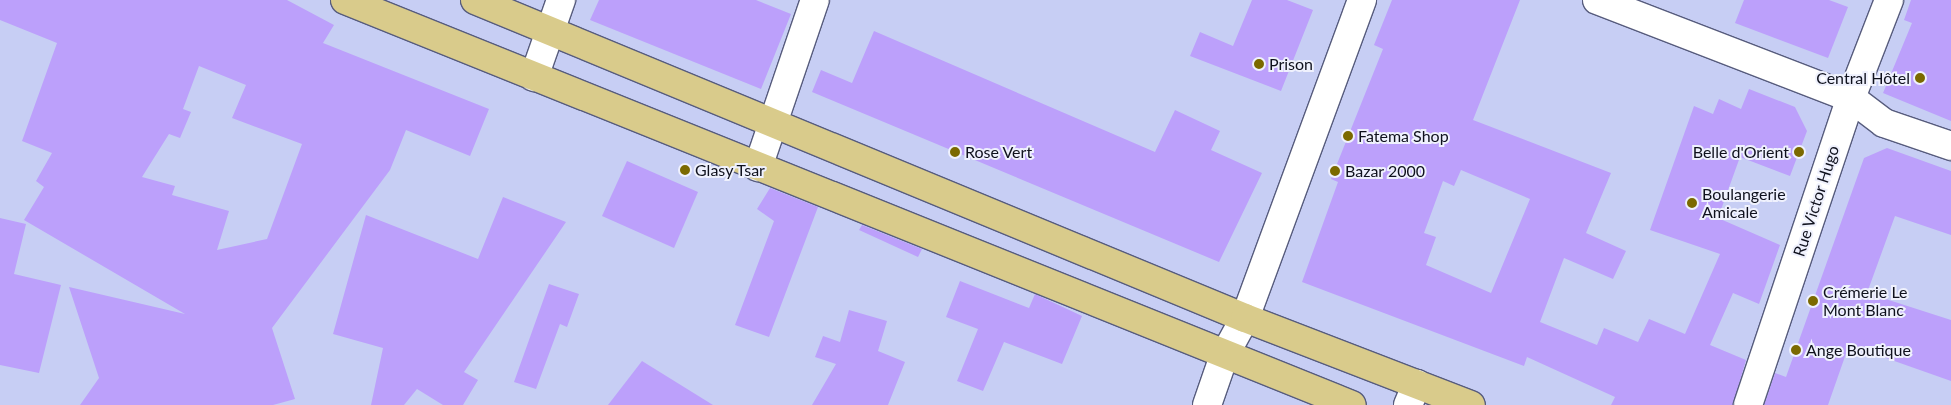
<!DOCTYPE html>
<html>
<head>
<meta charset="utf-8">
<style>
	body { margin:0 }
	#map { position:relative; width:1951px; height:405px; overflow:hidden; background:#c7cef4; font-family:Lato,sans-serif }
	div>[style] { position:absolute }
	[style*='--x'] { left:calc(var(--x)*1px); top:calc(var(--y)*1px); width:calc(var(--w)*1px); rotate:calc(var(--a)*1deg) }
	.building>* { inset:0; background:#bca0fb }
	.roads { filter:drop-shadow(1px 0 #575c7d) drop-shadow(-1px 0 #575c7d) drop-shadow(0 1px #575c7d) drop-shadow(0 -1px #575c7d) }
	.minor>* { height:28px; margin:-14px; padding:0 14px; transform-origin:14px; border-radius:14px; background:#fff }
	.major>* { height:28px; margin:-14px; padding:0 14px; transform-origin:14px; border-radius:14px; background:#d9cb8b }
	.dots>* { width:14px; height:14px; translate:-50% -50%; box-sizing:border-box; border:2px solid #eff1fd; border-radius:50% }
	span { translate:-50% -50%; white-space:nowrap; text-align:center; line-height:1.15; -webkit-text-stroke:4px #eff1fd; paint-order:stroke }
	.poi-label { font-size:16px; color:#0f111d }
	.left { translate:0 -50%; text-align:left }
	.right { translate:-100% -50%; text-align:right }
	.street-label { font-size:16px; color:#0f111d }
</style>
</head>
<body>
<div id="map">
	<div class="building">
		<i style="clip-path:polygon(evenodd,0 0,287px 0,334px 25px,323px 43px,489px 109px,470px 156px,406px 130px,390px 170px,272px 328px,295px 399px,273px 405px,80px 405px,99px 378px,69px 287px,185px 314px,24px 220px,44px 187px,36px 181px,52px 153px,22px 141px,57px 43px,0 20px,0 0,199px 66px,246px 85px,232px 118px,302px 144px,267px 239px,217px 250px,229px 211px,172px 195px,175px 186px,142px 177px,169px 134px,180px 138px,191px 112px,183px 109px,199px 66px)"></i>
		<i style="clip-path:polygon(599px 0,756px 0,791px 14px,761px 89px,590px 20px)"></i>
		<i style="clip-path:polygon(1252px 0,1287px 0,1313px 10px,1281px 91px,1190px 56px,1200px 32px,1233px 46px)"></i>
		<i style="clip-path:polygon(evenodd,1392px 0,1520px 0,1473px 120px,1611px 173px,1586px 233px,1626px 251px,1613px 279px,1564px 258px,1540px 322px,1597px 345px,1604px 328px,1638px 342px,1649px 319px,1685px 334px,1720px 254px,1650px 230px,1694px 106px,1713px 114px,1719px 99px,1741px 109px,1749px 89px,1795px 107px,1807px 131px,1790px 176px,1740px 157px,1718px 218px,1780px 245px,1759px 304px,1733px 293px,1710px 345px,1746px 360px,1733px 405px,1611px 405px,1615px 397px,1527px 357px,1524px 366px,1302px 282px,1338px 182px,1331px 179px,1383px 49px,1374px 45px,1392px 0,1461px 170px,1530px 199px,1491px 293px,1426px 265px,1436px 237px,1424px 233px,1443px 181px,1454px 186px,1461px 170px)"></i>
		<i style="clip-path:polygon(1744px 0,1829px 0,1848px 7px,1828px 58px,1735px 23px)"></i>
		<i style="clip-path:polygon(1911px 0,1951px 0,1951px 121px,1883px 93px,1912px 23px,1904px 20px)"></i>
		<i style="clip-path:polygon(874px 31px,1155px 152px,1175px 110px,1220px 131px,1211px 150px,1262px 173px,1219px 262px,812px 92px,821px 70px,852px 83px)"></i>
		<i style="clip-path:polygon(1887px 148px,1951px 171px,1951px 235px,1895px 216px,1867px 293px,1951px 320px,1951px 381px,1849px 345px,1828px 405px,1764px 405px,1775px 373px,1786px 377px,1864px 158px)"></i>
		<i style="clip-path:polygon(627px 161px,698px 192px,674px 248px,602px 216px)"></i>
		<i style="clip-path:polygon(770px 188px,818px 207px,769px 337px,735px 325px,774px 221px,757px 209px)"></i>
		<i style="clip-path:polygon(503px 197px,566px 222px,464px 372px,478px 380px,463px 405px,443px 405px,417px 389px,404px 405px,371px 405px,383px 348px,333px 334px,366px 215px,478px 259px)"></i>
		<i style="clip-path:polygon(0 218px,26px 224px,14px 274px,61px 285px,39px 373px,0 365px)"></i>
		<i style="clip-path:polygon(862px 225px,922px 249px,918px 257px,859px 230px)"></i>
		<i style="clip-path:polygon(960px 281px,1029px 308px,1035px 294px,1082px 316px,1062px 364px,1004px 342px,983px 391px,957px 381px,978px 329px,946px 317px)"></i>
		<i style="clip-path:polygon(549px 284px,579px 294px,567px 327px,560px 324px,536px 389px,514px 382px)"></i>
		<i style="clip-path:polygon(849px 310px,887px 321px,878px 351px,905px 362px,888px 405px,812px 405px,836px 364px,815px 357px,823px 336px,840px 342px)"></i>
		<i style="clip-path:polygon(642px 361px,713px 405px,608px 405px)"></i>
	</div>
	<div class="roads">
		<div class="minor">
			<i style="--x:1597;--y:0;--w:272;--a:21.1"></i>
			<i style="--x:1851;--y:98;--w:41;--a:37.1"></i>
			<i style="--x:1884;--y:123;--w:71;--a:18.9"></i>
			<i style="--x:534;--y:77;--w:82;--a:-70.7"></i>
			<i style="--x:758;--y:167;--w:176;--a:-71.2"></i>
			<i style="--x:1207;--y:405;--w:52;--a:-70.9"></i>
			<i style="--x:1224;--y:356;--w:43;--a:-61.1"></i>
			<i style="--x:1245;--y:318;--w:339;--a:-69.8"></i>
			<i style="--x:1408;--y:405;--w:23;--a:-67"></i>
			<i style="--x:1748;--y:405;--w:324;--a:-71.5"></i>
			<i style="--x:1851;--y:98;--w:105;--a:-68.8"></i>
		</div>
		<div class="major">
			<i style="--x:345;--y:0;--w:1085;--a:21.91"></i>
			<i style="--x:475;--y:0;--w:833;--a:22.44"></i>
			<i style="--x:1245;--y:318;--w:242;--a:21.1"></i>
		</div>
	</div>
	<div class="dots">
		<i style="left:1259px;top:64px;background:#7b6900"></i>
		<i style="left:1920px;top:78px;background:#7b6900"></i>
		<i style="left:1348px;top:136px;background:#7b6900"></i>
		<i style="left:955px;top:152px;background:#7b6900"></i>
		<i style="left:1799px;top:152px;background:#7b6900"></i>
		<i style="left:685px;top:170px;background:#7b6900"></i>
		<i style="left:1335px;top:171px;background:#7b6900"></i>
		<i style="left:1692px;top:203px;background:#7b6900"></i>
		<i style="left:1813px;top:301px;background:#7b6900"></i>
		<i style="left:1796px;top:350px;background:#7b6900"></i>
	</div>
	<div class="poi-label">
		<span class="left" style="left:1269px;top:64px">Prison</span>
		<span class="right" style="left:1910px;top:78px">Central Hôtel</span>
		<span class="left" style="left:1358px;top:136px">Fatema Shop</span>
		<span class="left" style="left:965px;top:152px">Rose Vert</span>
		<span class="right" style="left:1789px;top:152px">Belle d'Orient</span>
		<span class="left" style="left:695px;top:170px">Glasy Tsar</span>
		<span class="left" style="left:1345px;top:171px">Bazar 2000</span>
		<span class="left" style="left:1702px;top:203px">Boulangerie<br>Amicale</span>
		<span class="left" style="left:1823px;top:301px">Crémerie Le<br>Mont Blanc</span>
		<span class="left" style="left:1806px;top:350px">Ange Boutique</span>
	</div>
	<div class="street-label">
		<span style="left:1816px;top:201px;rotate:-72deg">Rue Victor Hugo</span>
	</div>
</div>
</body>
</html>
